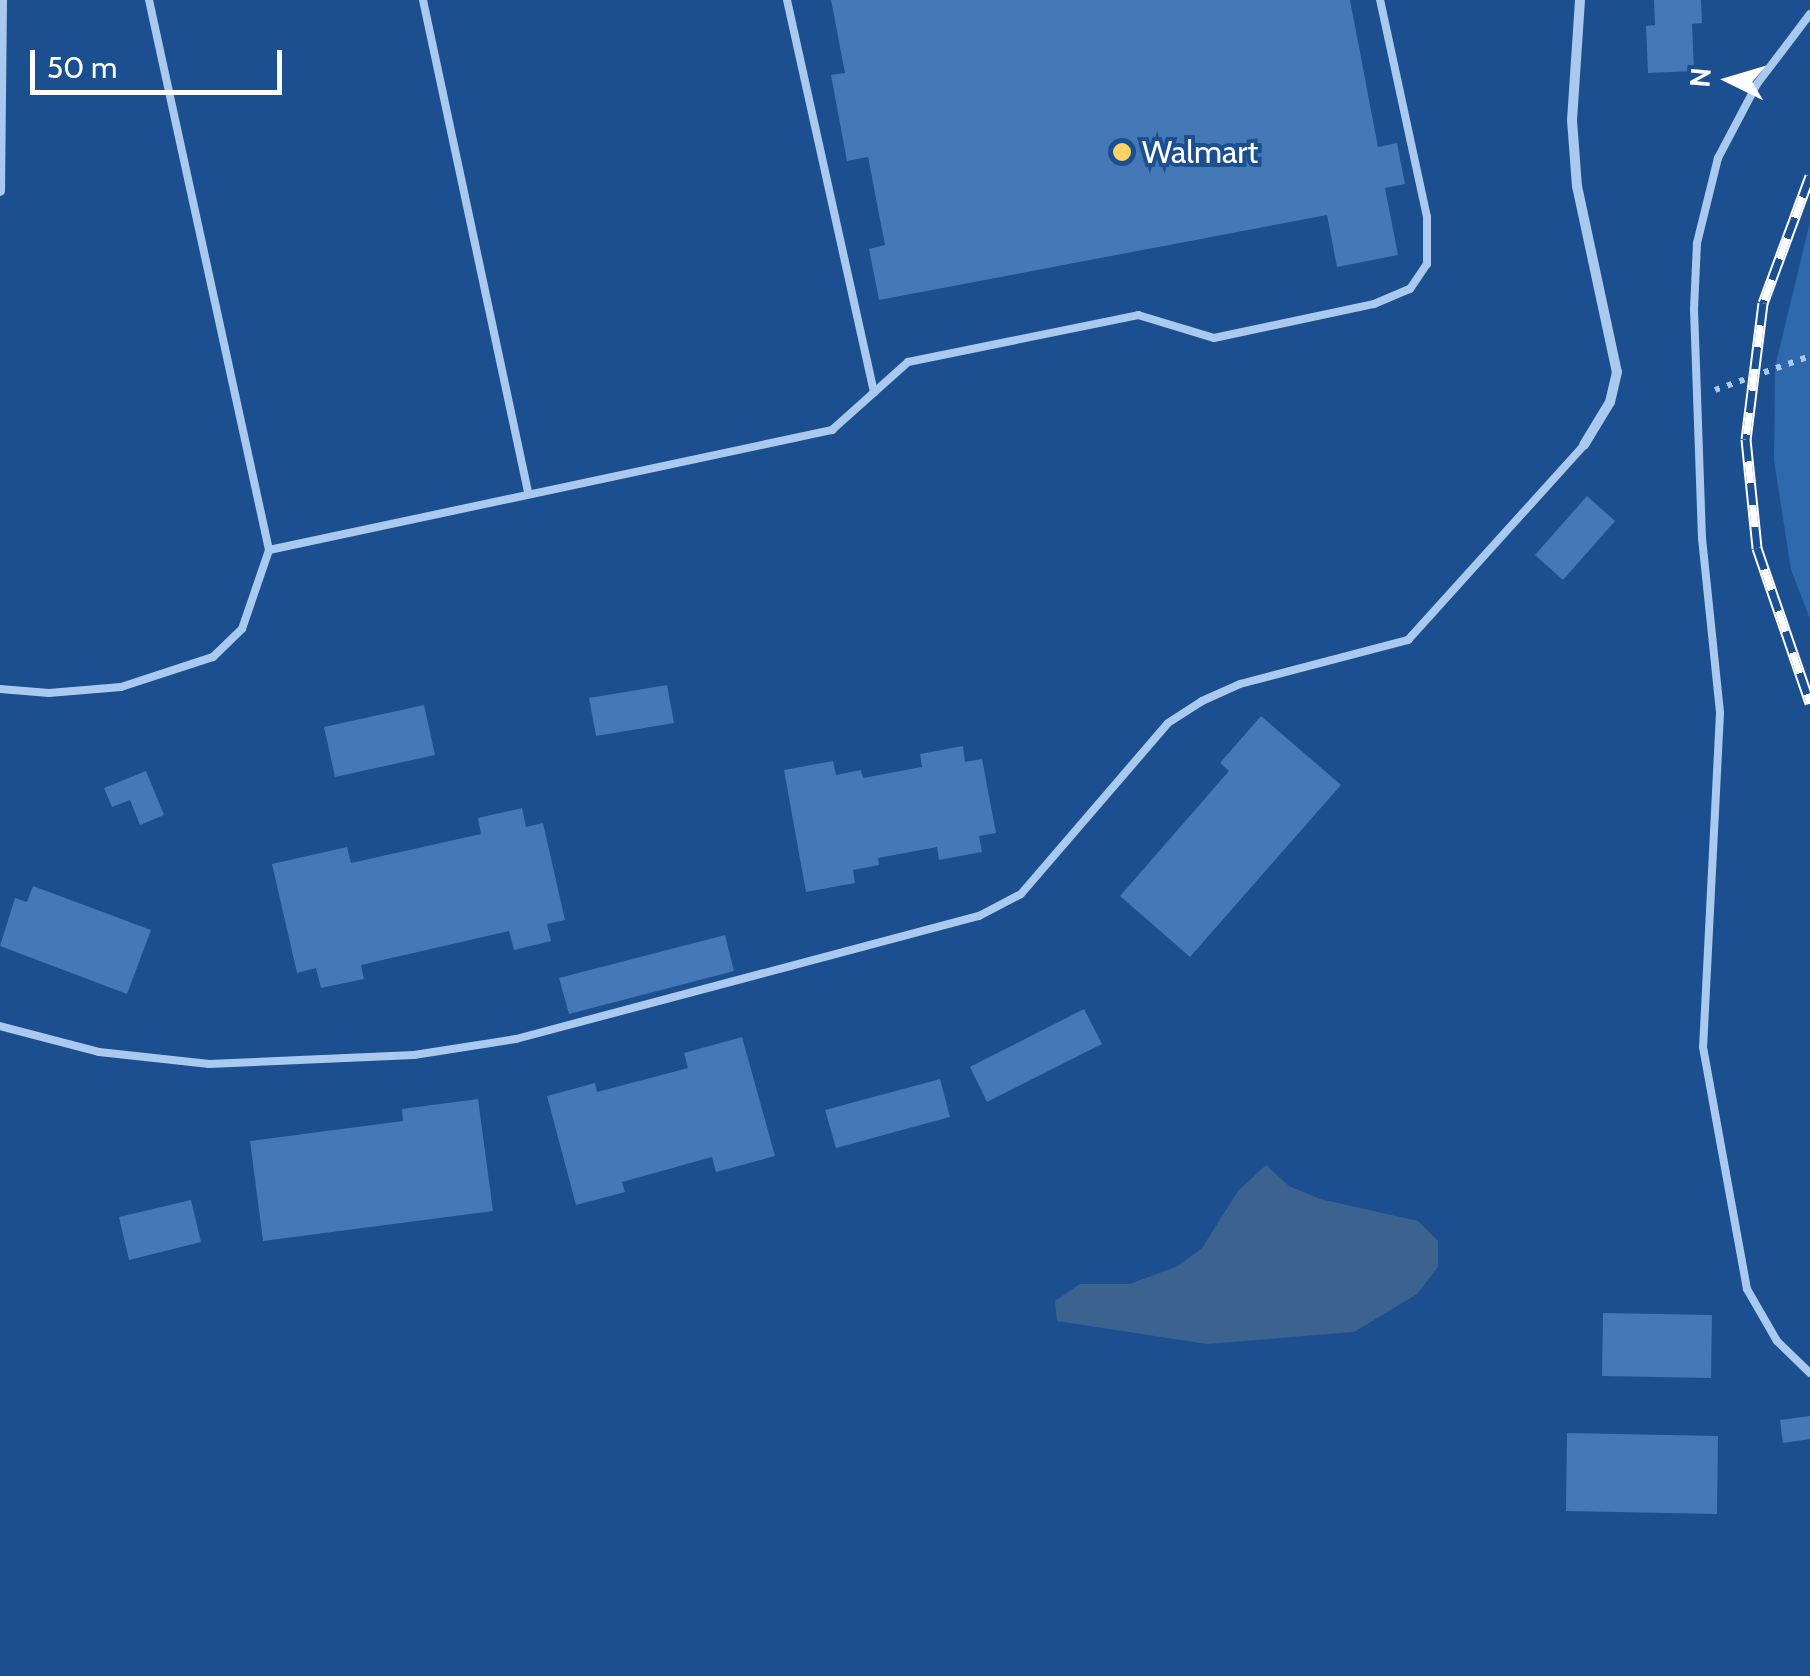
<!DOCTYPE html>
<html>
<head>
<meta charset="utf-8">
<style>
	body { margin:0 }
	#map { position:relative; width:1810px; height:1676px; overflow:hidden; background:#1b4f8f; font-family:Cabin,sans-serif }
	div>[style] { position:absolute }
	[style*='--x'] { left:calc(var(--x)*1px); top:calc(var(--y)*1px); width:calc(var(--w)*1px); rotate:calc(var(--a)*1deg) }
	.green>* { inset:0; background:#2e69ad }
	.water>* { inset:0; background:#3c6290 }
	.building>* { inset:0; background:#4478b7 }
	.path>* { height:6px; margin-top:-3px; transform-origin:0; background:repeating-linear-gradient(90deg,#a9c9ee 0 5px,transparent 0 13px) }
	.lane>* { height:8px; margin:-4px; padding:0 4px; transform-origin:4px; border-radius:4px; background:#a9c9ee }
	.street>* { height:10px; margin:-5px; padding:0 5px; transform-origin:5px; border-radius:5px; background:#a9c9ee }
	.rail>* { height:11px; margin-top:-5.5px; transform-origin:0; background:repeating-linear-gradient(90deg,#1b4f8f 0 22px,#fff 0 44px); box-sizing:border-box; border-block:2px solid #fff }
	.dots>* { width:28px; height:28px; translate:-50% -50%; box-sizing:border-box; border:5px solid #1b4f8f; border-radius:50% }
	span { translate:-50% -50%; white-space:nowrap; text-align:center; line-height:1.15; -webkit-text-stroke:8px #1b4f8f; paint-order:stroke }
	.poi-label { font-size:32px; color:#fff }
	.left { translate:0 -50%; text-align:left }
	.north { position:absolute; left:1680px; top:30px; width:100px; height:100px; -webkit-text-stroke:8px #1b4f8f; paint-order:stroke; rotate:275deg; font-size:28px; font-weight:700; line-height:40px; text-align:center; color:#fff }
	.north::after { content:''; display:block; margin:auto; width:35px; height:45px; background:#fff; clip-path:polygon(50% 0,100% 100%,50% 72%,0 100%) }
	.scale { position:absolute; left:30px; top:50px; width:252px; height:45px; box-sizing:border-box; border:5px solid #fff; border-top:0; padding-left:12px; font-size:30px; line-height:35px; white-space:nowrap; color:#fff; -webkit-text-stroke:8px #1b4f8f; paint-order:stroke }
</style>
</head>
<body>
<div id="map">
	<div class="green">
		<i style="clip-path:polygon(1810px 222px,1810px 619px,1791px 570px,1774px 460px,1775px 367px)"></i>
	</div>
	<div class="water">
		<i style="clip-path:polygon(1266px 1165px,1289px 1186px,1320px 1199px,1418px 1221px,1438px 1241px,1438px 1267px,1417px 1294px,1354px 1332px,1207px 1344px,1057px 1321px,1055px 1301px,1080px 1284px,1130px 1284px,1178px 1266px,1202px 1248px,1238px 1191px)"></i>
	</div>
	<div class="building">
		<i style="clip-path:polygon(831px 0,1350px 0,1378px 147px,1397px 143px,1405px 184px,1385px 188px,1398px 255px,1337px 267px,1327px 215px,879px 300px,869px 249px,885px 245px,868px 157px,847px 161px,831px 75px,845px 73px)"></i>
		<i style="clip-path:polygon(1654px 0,1701px 0,1702px 23px,1692px 24px,1694px 71px,1648px 73px,1646px 26px,1655px 25px)"></i>
		<i style="clip-path:polygon(1587px 496px,1615px 521px,1563px 580px,1535px 555px)"></i>
		<i style="clip-path:polygon(667px 685px,674px 723px,596px 736px,589px 698px)"></i>
		<i style="clip-path:polygon(424px 705px,435px 755px,335px 777px,324px 727px)"></i>
		<i style="clip-path:polygon(1261px 716px,1341px 785px,1190px 957px,1120px 896px,1229px 771px,1220px 763px)"></i>
		<i style="clip-path:polygon(963px 746px,965px 762px,982px 759px,996px 833px,979px 836px,982px 852px,939px 860px,937px 847px,878px 858px,879px 865px,853px 870px,855px 883px,806px 892px,784px 770px,833px 761px,836px 775px,861px 770px,863px 778px,922px 767px,920px 754px)"></i>
		<i style="clip-path:polygon(146px 771px,164px 815px,140px 825px,130px 800px,112px 807px,104px 788px)"></i>
		<i style="clip-path:polygon(522px 808px,526px 827px,543px 823px,565px 920px,547px 924px,551px 941px,514px 950px,509px 931px,361px 965px,364px 979px,321px 988px,316px 968px,297px 973px,272px 864px,347px 847px,351px 863px,481px 834px,478px 818px)"></i>
		<i style="clip-path:polygon(33px 886px,151px 930px,127px 994px,0 946px,15px 898px,27px 902px)"></i>
		<i style="clip-path:polygon(725px 935px,734px 971px,569px 1014px,559px 978px)"></i>
		<i style="clip-path:polygon(1084px 1009px,1102px 1044px,987px 1102px,970px 1067px)"></i>
		<i style="clip-path:polygon(742px 1037px,775px 1156px,716px 1172px,712px 1157px,622px 1182px,625px 1192px,576px 1205px,547px 1096px,595px 1083px,597px 1092px,688px 1068px,684px 1053px)"></i>
		<i style="clip-path:polygon(940px 1079px,950px 1117px,836px 1148px,825px 1110px)"></i>
		<i style="clip-path:polygon(478px 1099px,493px 1211px,263px 1241px,250px 1141px,403px 1121px,402px 1109px)"></i>
		<i style="clip-path:polygon(191px 1200px,201px 1242px,129px 1260px,119px 1217px)"></i>
		<i style="clip-path:polygon(1603px 1313px,1712px 1315px,1711px 1378px,1602px 1376px)"></i>
		<i style="clip-path:polygon(1810px 1416px,1810px 1439px,1783px 1443px,1780px 1420px)"></i>
		<i style="clip-path:polygon(1567px 1433px,1718px 1436px,1717px 1514px,1566px 1511px)"></i>
	</div>
	<div class="path">
		<i style="--x:1715;--y:390;--w:101;--a:-19.7"></i>
	</div>
	<div class="lane">
		<i style="--x:149;--y:0;--w:563;--a:77.69"></i>
		<i style="--x:269;--y:550;--w:576;--a:-12.03"></i>
		<i style="--x:832;--y:430;--w:102;--a:-41.8"></i>
		<i style="--x:908;--y:362;--w:235;--a:-11.5"></i>
		<i style="--x:1138;--y:315;--w:79;--a:16.8"></i>
		<i style="--x:1214;--y:338;--w:164;--a:-12"></i>
		<i style="--x:1374;--y:304;--w:39;--a:-23"></i>
		<i style="--x:1410;--y:289;--w:30;--a:-56"></i>
		<i style="--x:1427;--y:264;--w:47;--a:-90"></i>
		<i style="--x:1427;--y:217;--w:222;--a:-102.2"></i>
		<i style="--x:423;--y:0;--w:503;--a:77.95"></i>
		<i style="--x:787;--y:0;--w:402;--a:77.5"></i>
		<i style="--x:1810;--y:14;--w:88;--a:127.1"></i>
		<i style="--x:1757;--y:84;--w:84;--a:117.8"></i>
		<i style="--x:1718;--y:158;--w:88;--a:103.9"></i>
		<i style="--x:1697;--y:243;--w:66;--a:92.6"></i>
		<i style="--x:1694;--y:309;--w:229;--a:88"></i>
		<i style="--x:1702;--y:538;--w:176;--a:84.1"></i>
		<i style="--x:1720;--y:713;--w:334;--a:92.9"></i>
		<i style="--x:1703;--y:1047;--w:246;--a:79.7"></i>
		<i style="--x:1747;--y:1289;--w:60;--a:60"></i>
		<i style="--x:1777;--y:1341;--w:46;--a:44.1"></i>
		<i style="--x:0;--y:689;--w:49;--a:4.7"></i>
		<i style="--x:49;--y:693;--w:72;--a:-4.8"></i>
		<i style="--x:121;--y:687;--w:97;--a:-18.1"></i>
		<i style="--x:213;--y:657;--w:40;--a:-44"></i>
		<i style="--x:242;--y:629;--w:83;--a:-71.1"></i>
		<i style="--x:0;--y:1026;--w:102;--a:14.7"></i>
		<i style="--x:99;--y:1052;--w:111;--a:6.2"></i>
		<i style="--x:209;--y:1064;--w:205;--a:-2.5"></i>
		<i style="--x:414;--y:1055;--w:103;--a:-8.9"></i>
		<i style="--x:516;--y:1039;--w:479;--a:-14.9"></i>
		<i style="--x:979;--y:916;--w:47;--a:-27.6"></i>
		<i style="--x:1021;--y:894;--w:225;--a:-49.3"></i>
		<i style="--x:1168;--y:723;--w:40;--a:-32.9"></i>
		<i style="--x:1202;--y:701;--w:42;--a:-24.1"></i>
		<i style="--x:1240;--y:684;--w:174;--a:-14.7"></i>
		<i style="--x:1408;--y:640;--w:263;--a:-47.9"></i>
	</div>
	<div class="street">
		<i style="--x:1580;--y:0;--w:120;--a:93.8"></i>
		<i style="--x:1572;--y:120;--w:66;--a:85.7"></i>
		<i style="--x:1577;--y:186;--w:190;--a:77.9"></i>
		<i style="--x:1617;--y:372;--w:31;--a:103"></i>
		<i style="--x:1610;--y:402;--w:50;--a:121.2"></i>
		<i style="--x:0;--y:191;--w:191;--a:-89.4"></i>
	</div>
	<div class="rail">
		<i style="--x:1810;--y:176;--w:135;--a:110.3"></i>
		<i style="--x:1763;--y:303;--w:137;--a:97.1"></i>
		<i style="--x:1746;--y:439;--w:110;--a:84.2"></i>
		<i style="--x:1757;--y:548;--w:164;--a:71.1"></i>
	</div>
	<div class="dots">
		<i style="left:1122px;top:152px;background:#ffd166"></i>
	</div>
	<div class="poi-label">
		<span class="left" style="left:1142px;top:152px">Walmart</span>
	</div>
	<div class="north">N</div>
	<div class="scale">50 m</div>
</div>
</body>
</html>
